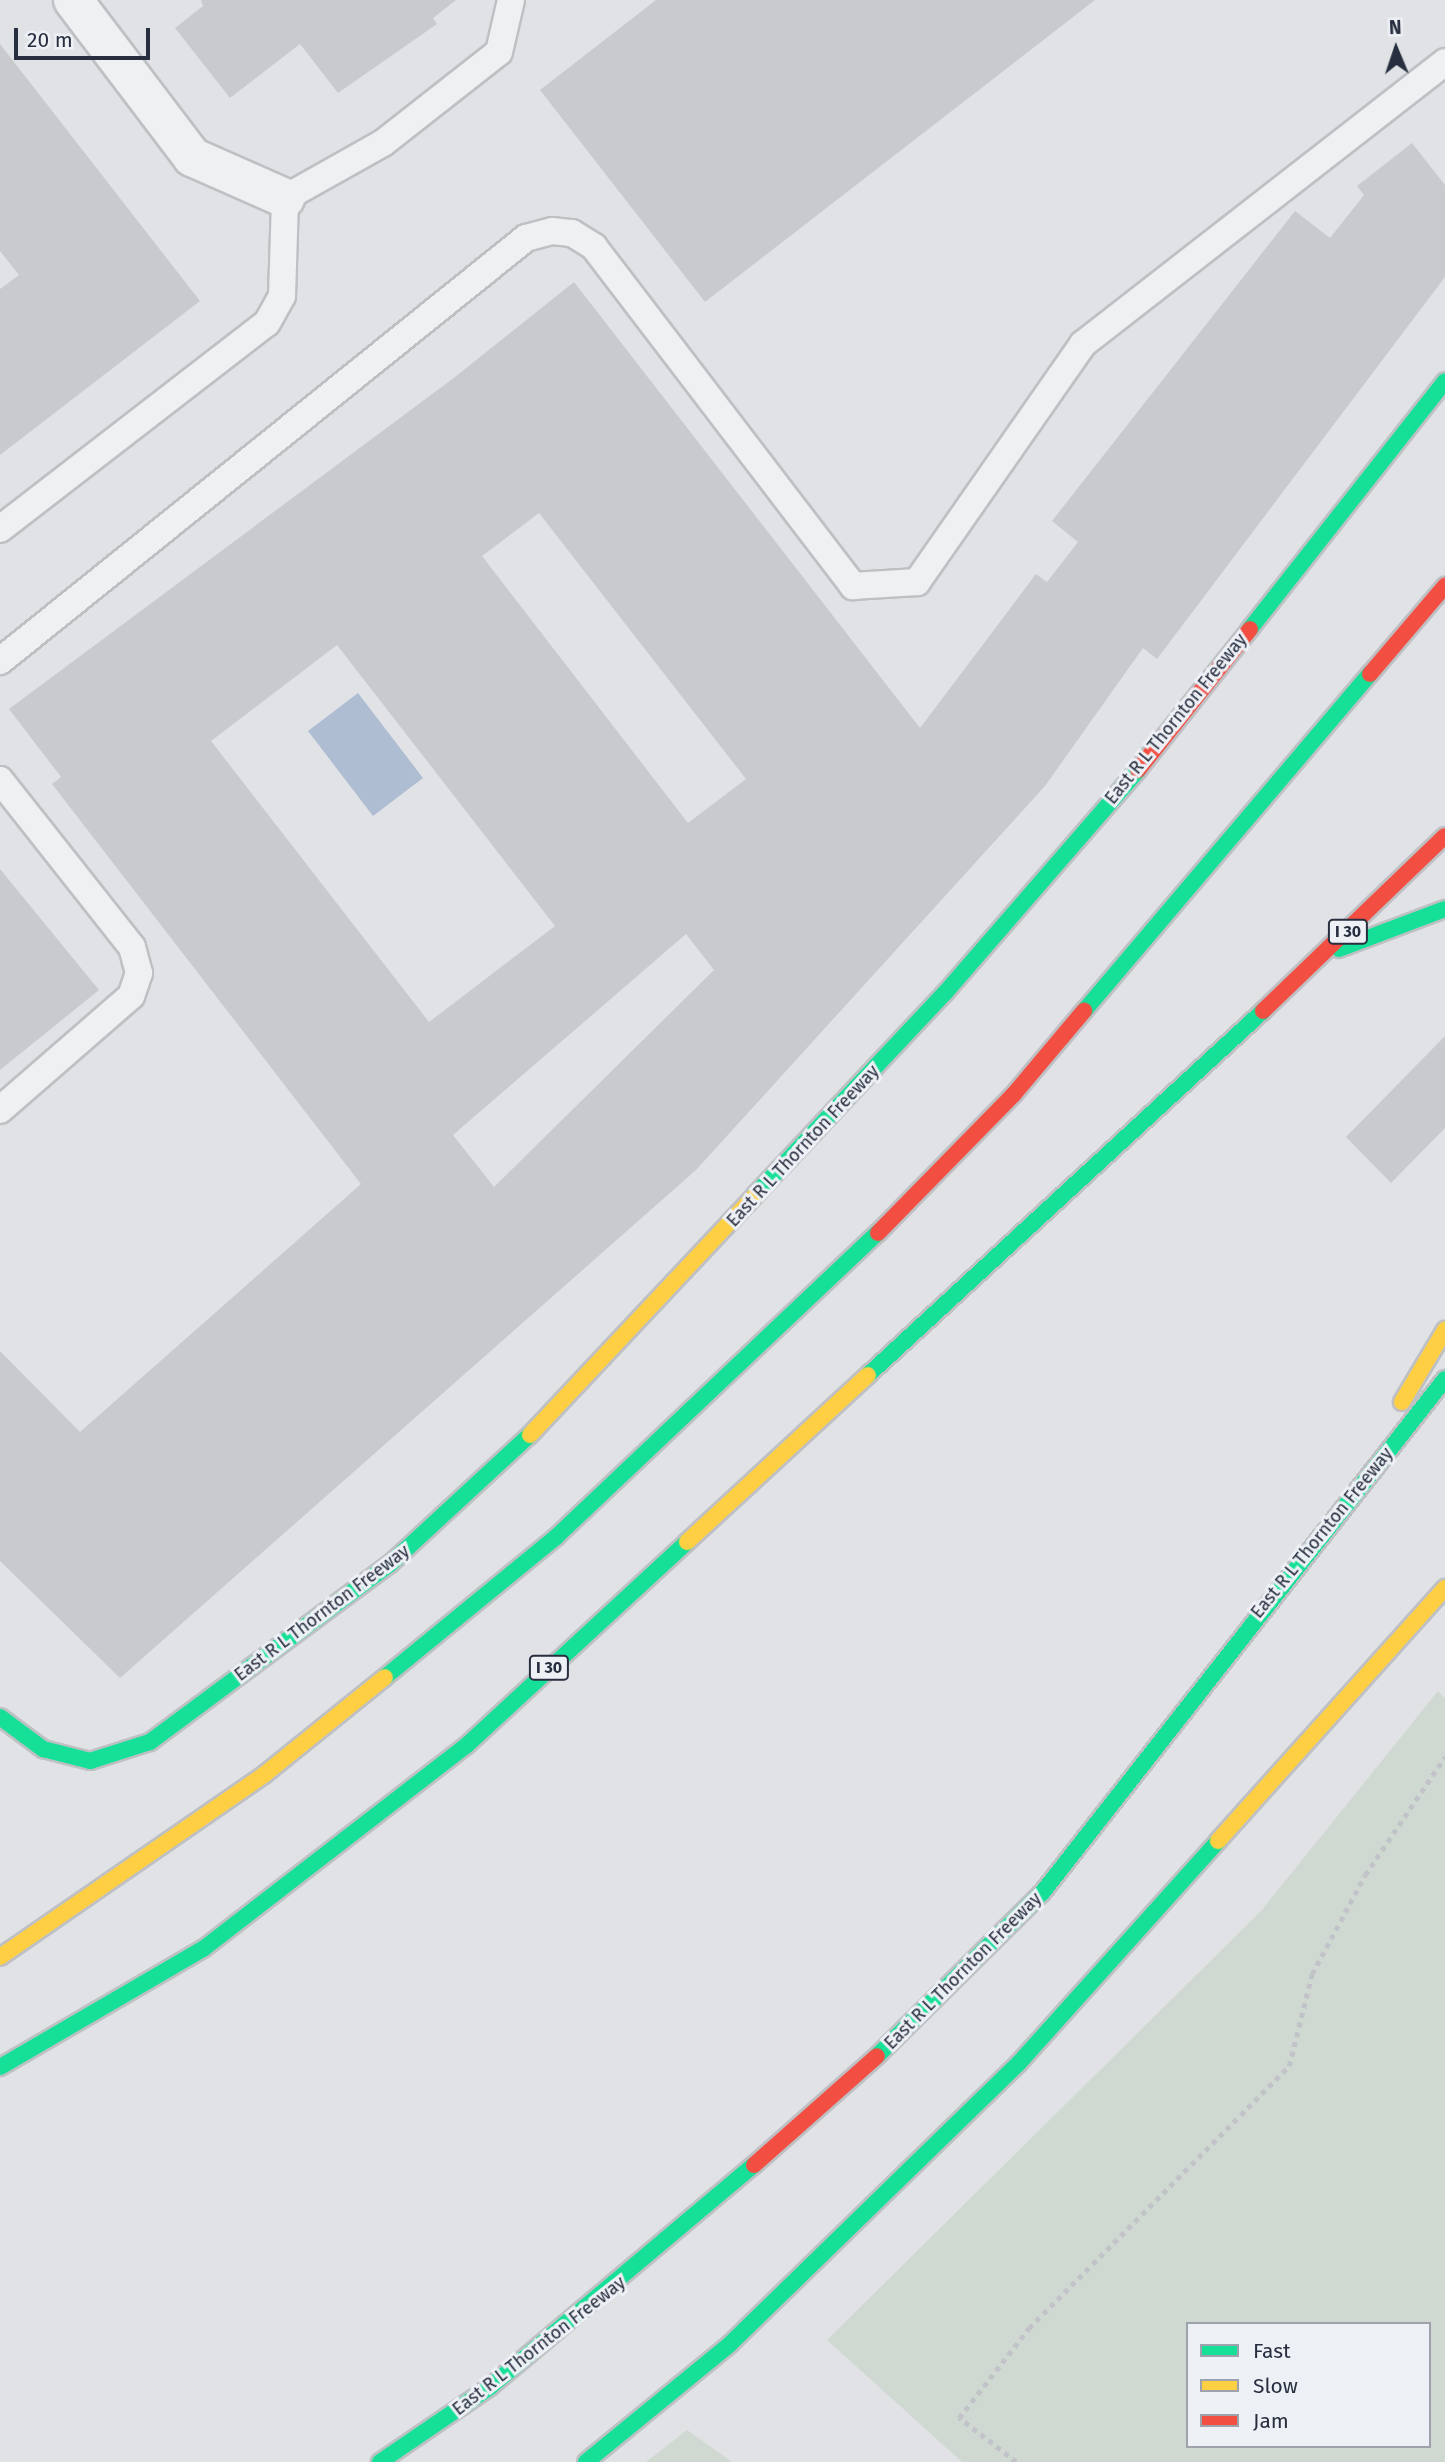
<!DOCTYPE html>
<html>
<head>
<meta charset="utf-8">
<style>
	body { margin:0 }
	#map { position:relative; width:1445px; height:2462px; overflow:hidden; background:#e0e2e6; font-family:"Fira Sans",sans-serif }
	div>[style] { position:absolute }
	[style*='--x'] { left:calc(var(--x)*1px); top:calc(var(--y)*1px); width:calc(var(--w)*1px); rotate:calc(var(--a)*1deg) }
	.green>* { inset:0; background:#d0d9d1 }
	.water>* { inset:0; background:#aebdd2 }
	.building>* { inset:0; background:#c8cace }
	.path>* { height:4.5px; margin-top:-2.25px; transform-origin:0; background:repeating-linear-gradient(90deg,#c2c3c8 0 5px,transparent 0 10px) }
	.roads { filter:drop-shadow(2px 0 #bec0c4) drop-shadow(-2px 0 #bec0c4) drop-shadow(0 2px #bec0c4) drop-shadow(0 -2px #bec0c4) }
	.lane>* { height:26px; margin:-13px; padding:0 13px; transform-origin:13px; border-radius:13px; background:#eff0f2 }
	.street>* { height:38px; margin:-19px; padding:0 19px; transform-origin:19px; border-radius:19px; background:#eff0f2 }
	.fast>* { height:16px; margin:-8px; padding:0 8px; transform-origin:8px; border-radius:8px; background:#16e098 }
	.slow>* { height:16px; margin:-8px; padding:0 8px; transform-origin:8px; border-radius:8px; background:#ffcf43 }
	.jam>* { height:16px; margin:-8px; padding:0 8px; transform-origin:8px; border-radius:8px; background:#f24e42 }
	span { translate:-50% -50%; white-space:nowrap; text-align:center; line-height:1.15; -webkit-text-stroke:6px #edf0f5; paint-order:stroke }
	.shield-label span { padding:2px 5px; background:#edf0f5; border:2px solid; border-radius:5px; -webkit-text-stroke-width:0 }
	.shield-label { font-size:16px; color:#272e3f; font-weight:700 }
	.street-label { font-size:18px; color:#272e3f }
	.legend { position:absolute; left:1186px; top:2322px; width:245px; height:126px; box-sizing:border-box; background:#edf0f5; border:2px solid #9ea2ac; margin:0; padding:9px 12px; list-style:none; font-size:21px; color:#272e3f }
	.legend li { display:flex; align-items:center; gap:14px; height:35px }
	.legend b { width:35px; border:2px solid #9ea2ac }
	.north { position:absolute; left:1361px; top:14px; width:70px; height:70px; -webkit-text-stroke:5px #edf0f5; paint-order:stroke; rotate:358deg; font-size:19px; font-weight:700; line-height:28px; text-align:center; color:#272e3f }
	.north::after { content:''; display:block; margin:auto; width:24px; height:32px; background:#272e3f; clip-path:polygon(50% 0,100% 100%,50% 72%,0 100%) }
	.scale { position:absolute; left:14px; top:28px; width:136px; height:32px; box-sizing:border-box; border:4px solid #272e3f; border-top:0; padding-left:9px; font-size:21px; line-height:24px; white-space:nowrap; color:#272e3f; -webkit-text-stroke:5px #edf0f5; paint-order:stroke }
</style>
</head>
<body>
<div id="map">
	<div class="green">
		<i style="clip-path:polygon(evenodd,1438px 1691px,1445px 1699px,1445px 2462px,962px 2462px,827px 2340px,1261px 1911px,1438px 1691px,1188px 2324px,1429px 2324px,1429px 2446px,1188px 2446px,1188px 2324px)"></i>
		<i style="clip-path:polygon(687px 2430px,732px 2462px,646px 2462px)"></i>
	</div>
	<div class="water">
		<i style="clip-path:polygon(358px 693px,423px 778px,373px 816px,308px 731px)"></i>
	</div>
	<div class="building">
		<i style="clip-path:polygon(201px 0,456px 0,433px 18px,437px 24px,338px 93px,300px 44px,230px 98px,175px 28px,203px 6px)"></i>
		<i style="clip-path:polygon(656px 0,1095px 0,705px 302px,540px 90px)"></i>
		<i style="clip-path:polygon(0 44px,200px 301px,0 455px,0 289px,19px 275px,0 251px)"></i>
		<i style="clip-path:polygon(evenodd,1412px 143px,1445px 185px,1445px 277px,1157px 659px,1143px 648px,1045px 786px,696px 1170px,120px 1678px,0 1561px,0 1351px,80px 1432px,361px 1184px,52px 784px,61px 777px,9px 709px,455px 377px,574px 282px,920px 728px,1036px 574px,1047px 582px,1078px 542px,1052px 521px,1295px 211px,1330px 238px,1364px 195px,1357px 186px,1412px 143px,539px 513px,746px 779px,688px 823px,482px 556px,539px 513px,1412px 143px,337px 645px,555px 926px,429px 1022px,211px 741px,337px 645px,1412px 143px,686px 934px,714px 970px,494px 1187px,453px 1135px,686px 934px)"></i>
		<i style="clip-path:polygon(0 869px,99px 990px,0 1070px)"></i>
		<i style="clip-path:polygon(1445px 1036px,1445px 1128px,1391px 1183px,1346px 1137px)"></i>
	</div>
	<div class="path">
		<i style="--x:1016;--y:2462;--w:72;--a:-142.3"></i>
		<i style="--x:959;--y:2418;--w:114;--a:-52.1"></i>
		<i style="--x:1029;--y:2328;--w:369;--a:-45.2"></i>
		<i style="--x:1289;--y:2066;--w:95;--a:-76"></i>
		<i style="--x:1312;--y:1974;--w:112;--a:-61.8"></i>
		<i style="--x:1365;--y:1875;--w:143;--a:-55.9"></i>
	</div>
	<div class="roads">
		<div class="lane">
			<i style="--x:0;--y:529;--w:337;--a:-37.7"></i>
			<i style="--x:267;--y:323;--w:31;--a:-61"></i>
			<i style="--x:282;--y:296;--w:98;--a:-88.2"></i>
			<i style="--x:285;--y:198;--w:112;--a:-29.3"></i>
			<i style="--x:383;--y:143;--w:147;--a:-38.1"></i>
			<i style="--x:499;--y:52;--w:53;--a:-77"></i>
			<i style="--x:0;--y:661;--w:675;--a:-38.81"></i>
			<i style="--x:526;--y:238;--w:27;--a:-15"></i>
			<i style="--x:552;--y:231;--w:20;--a:6"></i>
			<i style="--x:572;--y:233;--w:26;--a:32"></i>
			<i style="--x:594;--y:247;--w:427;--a:52.6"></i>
			<i style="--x:853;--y:586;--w:64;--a:-3.6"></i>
			<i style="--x:917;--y:582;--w:290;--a:-55.1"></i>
			<i style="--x:1083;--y:344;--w:459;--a:-37.9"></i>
			<i style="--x:0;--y:780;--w:213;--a:51.7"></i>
			<i style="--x:132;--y:947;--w:27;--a:75"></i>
			<i style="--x:139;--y:973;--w:24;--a:109"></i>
			<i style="--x:131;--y:996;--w:174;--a:139"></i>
		</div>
		<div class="street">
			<i style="--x:73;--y:0;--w:197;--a:52.8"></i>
			<i style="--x:192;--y:157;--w:102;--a:23.8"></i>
		</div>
		<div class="fast">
			<i style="--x:1250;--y:629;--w:315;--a:-51.8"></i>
			<i style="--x:1339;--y:949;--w:113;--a:-20.7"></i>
			<i style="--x:1084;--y:1011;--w:442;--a:-49.7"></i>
			<i style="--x:756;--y:1194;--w:276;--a:-46.8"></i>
			<i style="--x:945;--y:993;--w:295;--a:-49.1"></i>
			<i style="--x:868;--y:1375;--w:537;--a:-42.66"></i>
			<i style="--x:385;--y:1677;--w:221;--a:-39.3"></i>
			<i style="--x:556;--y:1537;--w:443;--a:-43.4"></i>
			<i style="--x:0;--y:1717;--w:54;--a:36.7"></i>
			<i style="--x:43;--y:1749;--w:49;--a:14.3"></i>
			<i style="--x:90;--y:1761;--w:63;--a:-17.6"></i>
			<i style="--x:150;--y:1742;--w:299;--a:-36.6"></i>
			<i style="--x:390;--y:1564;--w:190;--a:-42.7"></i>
			<i style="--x:877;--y:2056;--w:232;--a:-44.7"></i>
			<i style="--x:1042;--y:1893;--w:653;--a:-51.9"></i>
			<i style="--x:0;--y:2067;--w:235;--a:-30.2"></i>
			<i style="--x:203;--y:1949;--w:334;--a:-37.7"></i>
			<i style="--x:467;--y:1745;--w:299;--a:-42.7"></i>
			<i style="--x:380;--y:2462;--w:133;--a:-34.3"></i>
			<i style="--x:490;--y:2387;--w:345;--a:-40.1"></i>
			<i style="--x:586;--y:2462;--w:186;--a:-39.3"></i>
			<i style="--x:730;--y:2344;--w:403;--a:-44.2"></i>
			<i style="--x:1019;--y:2063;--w:298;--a:-48.1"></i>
		</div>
		<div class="slow">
			<i style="--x:1402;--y:1402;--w:84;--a:-59.2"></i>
			<i style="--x:530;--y:1435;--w:330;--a:-46.8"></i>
			<i style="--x:687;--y:1542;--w:246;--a:-42.7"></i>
			<i style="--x:1218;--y:1841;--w:340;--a:-48.1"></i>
			<i style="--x:0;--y:1957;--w:322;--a:-34.6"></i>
			<i style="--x:265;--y:1774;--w:154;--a:-38.9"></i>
		</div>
		<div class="jam">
			<i style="--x:1370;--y:674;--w:116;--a:-49.6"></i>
			<i style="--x:1138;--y:770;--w:180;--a:-51.5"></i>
			<i style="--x:1263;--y:1011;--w:252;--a:-43.9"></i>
			<i style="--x:878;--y:1233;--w:194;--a:-45.6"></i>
			<i style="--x:1014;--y:1094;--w:109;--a:-49.9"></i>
			<i style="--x:754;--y:2165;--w:164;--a:-41.5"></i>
		</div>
	</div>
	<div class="shield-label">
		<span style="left:1348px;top:932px">I 30</span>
		<span style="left:549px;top:1668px">I 30</span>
	</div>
	<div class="street-label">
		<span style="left:1176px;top:719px;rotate:-51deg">East R L Thornton Freeway</span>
		<span style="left:803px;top:1146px;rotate:-47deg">East R L Thornton Freeway</span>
		<span style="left:1322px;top:1533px;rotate:-51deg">East R L Thornton Freeway</span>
		<span style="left:322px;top:1613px;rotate:-37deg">East R L Thornton Freeway</span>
		<span style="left:963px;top:1971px;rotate:-45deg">East R L Thornton Freeway</span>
		<span style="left:539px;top:2346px;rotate:-38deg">East R L Thornton Freeway</span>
	</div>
	<ul class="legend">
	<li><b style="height:9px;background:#16e098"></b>Fast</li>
	<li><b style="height:9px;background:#ffcf43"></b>Slow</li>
	<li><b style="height:9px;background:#f24e42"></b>Jam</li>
	</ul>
	<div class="north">N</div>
	<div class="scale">20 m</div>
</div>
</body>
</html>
